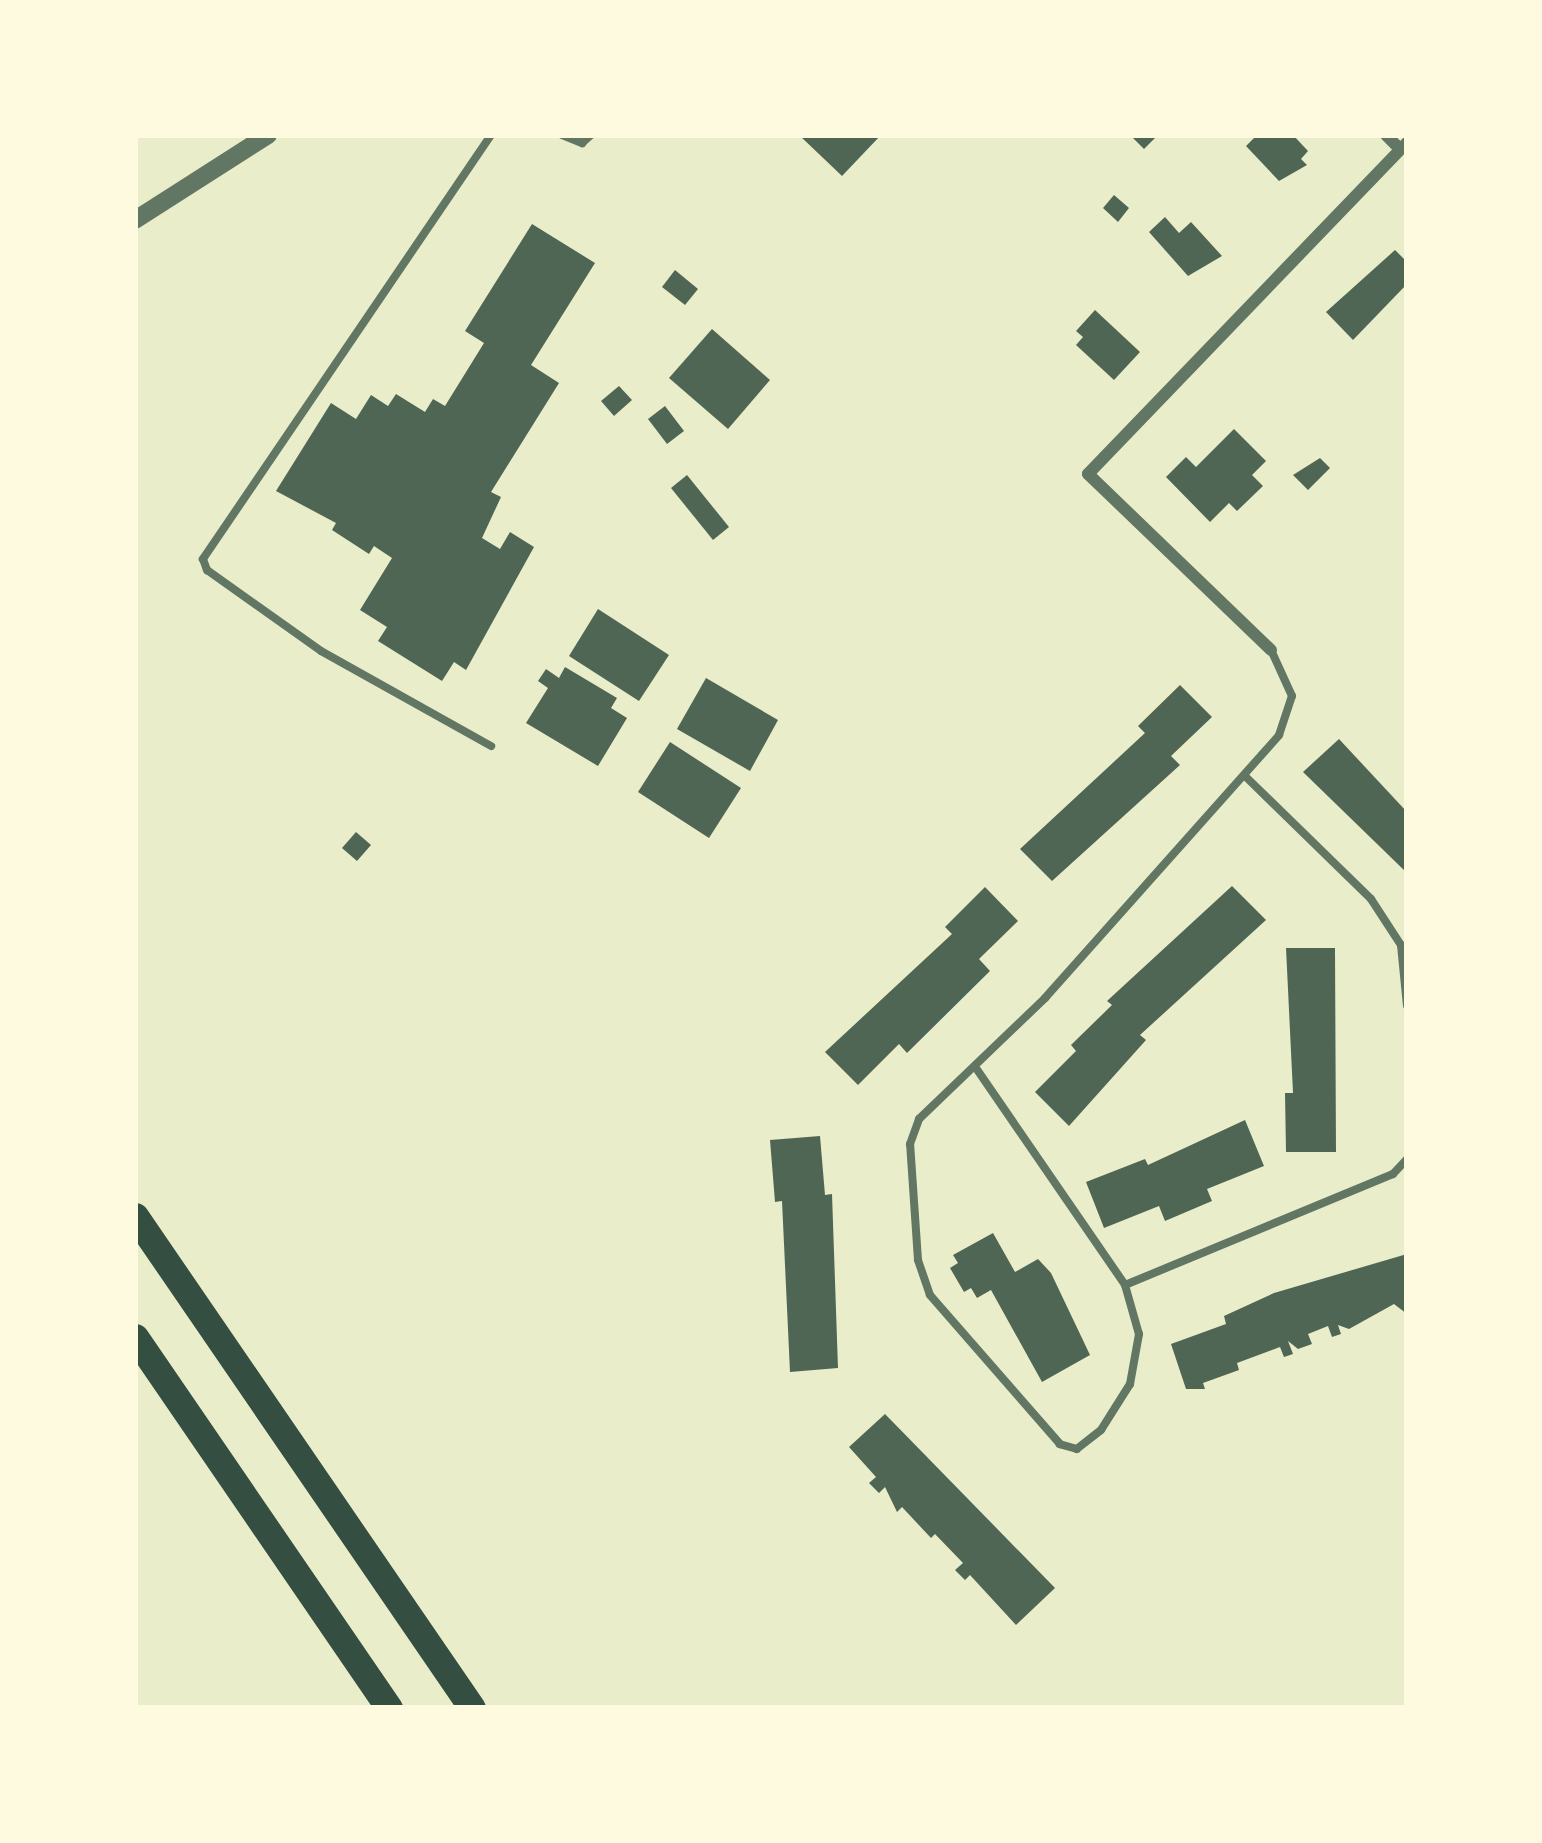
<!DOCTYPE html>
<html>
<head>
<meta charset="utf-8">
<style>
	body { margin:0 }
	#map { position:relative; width:1542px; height:1843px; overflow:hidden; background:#e9edc9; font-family:"Public Sans",sans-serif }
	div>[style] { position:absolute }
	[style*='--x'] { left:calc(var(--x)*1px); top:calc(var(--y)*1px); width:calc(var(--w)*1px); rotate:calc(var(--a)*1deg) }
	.building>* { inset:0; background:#4f6655 }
	.service>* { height:8px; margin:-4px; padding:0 4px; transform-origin:4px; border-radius:4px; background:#617663 }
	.minor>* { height:12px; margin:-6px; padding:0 6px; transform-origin:6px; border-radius:6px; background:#617663 }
	.tertiary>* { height:18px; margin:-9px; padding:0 9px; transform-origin:9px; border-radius:9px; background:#617663 }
	.motorway>* { height:27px; margin:-13.5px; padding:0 13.5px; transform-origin:13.5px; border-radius:13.5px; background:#344e41 }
	span { translate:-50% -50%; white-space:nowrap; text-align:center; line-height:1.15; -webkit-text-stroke:9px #fefae0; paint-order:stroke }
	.frame { position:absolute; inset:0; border:138px solid #fefae0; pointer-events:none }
</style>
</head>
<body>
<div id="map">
	<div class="building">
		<i style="clip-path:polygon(799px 135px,881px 135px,842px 176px)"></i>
		<i style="clip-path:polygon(1130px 135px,1158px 135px,1144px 149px)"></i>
		<i style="clip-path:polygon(1257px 135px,1293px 135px,1308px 151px,1301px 159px,1307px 165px,1279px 181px,1246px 146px)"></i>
		<i style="clip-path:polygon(1114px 195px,1129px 208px,1118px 222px,1103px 208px)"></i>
		<i style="clip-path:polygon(1165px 217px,1179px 233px,1191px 222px,1222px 256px,1188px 276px,1149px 232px)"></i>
		<i style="clip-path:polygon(532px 224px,595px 263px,531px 365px,559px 383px,491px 492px,501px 497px,482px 538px,500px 549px,510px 532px,534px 547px,466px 670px,454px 662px,442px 681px,378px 641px,387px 627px,360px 610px,392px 558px,374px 546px,369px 554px,332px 530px,336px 523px,276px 491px,331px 403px,356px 419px,371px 395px,388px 406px,396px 394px,425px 412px,433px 399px,445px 406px,484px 343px,465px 331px)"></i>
		<i style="clip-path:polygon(1395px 250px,1407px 262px,1407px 284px,1353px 340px,1326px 312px)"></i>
		<i style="clip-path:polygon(675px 270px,698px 289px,685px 305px,662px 287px)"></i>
		<i style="clip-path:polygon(1095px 310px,1140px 352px,1114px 380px,1076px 345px,1083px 337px,1076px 331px)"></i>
		<i style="clip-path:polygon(712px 329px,770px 380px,728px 429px,669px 378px)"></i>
		<i style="clip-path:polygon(619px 386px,632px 400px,614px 416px,601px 401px)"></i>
		<i style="clip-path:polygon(665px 406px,684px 431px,667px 444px,648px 419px)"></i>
		<i style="clip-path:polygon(1234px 429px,1266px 461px,1252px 475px,1263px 486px,1237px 511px,1229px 503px,1210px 522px,1166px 477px,1186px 457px,1196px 467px)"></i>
		<i style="clip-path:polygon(1320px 458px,1330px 468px,1308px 490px,1293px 475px)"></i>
		<i style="clip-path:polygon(687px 475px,729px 527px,713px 540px,671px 488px)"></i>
		<i style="clip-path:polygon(598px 609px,669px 655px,639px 701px,569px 656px)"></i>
		<i style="clip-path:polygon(565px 667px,617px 698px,611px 708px,627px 718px,598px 766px,526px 723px,548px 688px,538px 681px,546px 669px,559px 678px)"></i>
		<i style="clip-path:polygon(706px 678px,778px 720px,750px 771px,677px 729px)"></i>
		<i style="clip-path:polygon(1180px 685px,1212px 717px,1171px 756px,1180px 765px,1052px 881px,1020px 849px,1145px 733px,1138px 726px)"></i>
		<i style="clip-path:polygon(1339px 739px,1407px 812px,1407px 873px,1303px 772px)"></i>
		<i style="clip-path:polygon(670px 742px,741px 788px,709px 838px,638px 792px)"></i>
		<i style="clip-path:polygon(356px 832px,371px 845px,357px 861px,342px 848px)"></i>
		<i style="clip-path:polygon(1232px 886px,1266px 920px,1140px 1035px,1146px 1040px,1069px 1126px,1035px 1092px,1076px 1051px,1071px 1045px,1112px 1005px,1107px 1001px)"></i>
		<i style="clip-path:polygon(985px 887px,1018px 921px,979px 959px,990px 971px,907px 1053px,899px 1044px,858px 1085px,825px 1052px,952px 934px,945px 927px)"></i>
		<i style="clip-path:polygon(1286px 948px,1335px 948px,1336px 1152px,1286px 1152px,1285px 1093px,1293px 1093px)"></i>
		<i style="clip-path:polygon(1245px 1120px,1264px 1166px,1207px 1189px,1212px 1201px,1165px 1221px,1159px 1206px,1104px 1228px,1086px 1182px,1145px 1159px,1148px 1165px)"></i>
		<i style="clip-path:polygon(820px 1136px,825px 1195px,832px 1194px,838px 1368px,790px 1372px,782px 1201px,775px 1202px,770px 1140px)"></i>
		<i style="clip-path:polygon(993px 1233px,1015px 1272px,1038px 1259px,1051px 1273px,1090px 1355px,1042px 1382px,991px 1290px,977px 1298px,971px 1288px,964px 1292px,950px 1268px,958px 1263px,953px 1255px)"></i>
		<i style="clip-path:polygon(1407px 1254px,1407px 1314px,1394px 1304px,1349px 1329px,1338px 1325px,1341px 1334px,1332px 1337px,1328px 1326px,1308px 1334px,1312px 1344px,1298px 1349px,1288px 1341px,1293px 1354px,1284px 1357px,1280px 1347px,1237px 1363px,1239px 1370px,1203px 1383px,1205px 1389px,1186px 1389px,1171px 1344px,1226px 1324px,1224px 1316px,1274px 1293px)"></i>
		<i style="clip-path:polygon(885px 1414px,1055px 1588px,1016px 1625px,970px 1575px,965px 1580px,955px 1570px,963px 1563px,935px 1534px,931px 1538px,902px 1507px,897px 1512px,885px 1487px,879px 1493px,869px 1483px,876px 1477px,849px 1447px)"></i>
	</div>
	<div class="service">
		<i style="--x:491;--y:135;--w:513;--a:124.19"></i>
		<i style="--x:203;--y:559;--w:12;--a:70"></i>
		<i style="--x:207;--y:570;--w:140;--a:35.4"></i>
		<i style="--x:321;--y:651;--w:195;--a:29.2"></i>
		<i style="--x:562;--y:135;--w:22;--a:22"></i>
		<i style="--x:582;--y:143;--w:12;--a:-42"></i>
		<i style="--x:1245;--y:776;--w:176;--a:44.3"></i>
		<i style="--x:1371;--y:899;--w:55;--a:56.9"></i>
		<i style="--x:1401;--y:945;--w:61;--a:84.4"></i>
		<i style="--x:976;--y:1068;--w:263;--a:55.5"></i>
		<i style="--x:1125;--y:1285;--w:290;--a:-22.5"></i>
		<i style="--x:1393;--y:1174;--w:21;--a:-47"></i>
		<i style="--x:1125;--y:1285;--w:51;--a:74.1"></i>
		<i style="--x:1139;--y:1334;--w:51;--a:100.2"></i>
		<i style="--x:1130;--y:1384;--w:54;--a:122.2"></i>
		<i style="--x:1101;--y:1430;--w:31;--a:142"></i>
		<i style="--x:1077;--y:1449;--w:18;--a:-164"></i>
		<i style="--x:1060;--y:1444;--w:198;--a:-131.1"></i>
		<i style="--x:930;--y:1295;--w:37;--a:-109"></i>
		<i style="--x:918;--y:1260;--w:116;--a:-93.9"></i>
		<i style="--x:910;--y:1144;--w:27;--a:-70"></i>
		<i style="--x:919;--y:1119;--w:175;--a:-43.8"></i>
		<i style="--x:1045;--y:998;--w:352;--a:-48.3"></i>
		<i style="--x:1279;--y:735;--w:41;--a:-71.6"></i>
		<i style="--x:1292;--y:696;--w:51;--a:-114.5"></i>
	</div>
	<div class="minor">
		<i style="--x:1386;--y:135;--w:20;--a:45"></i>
		<i style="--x:1271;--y:650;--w:254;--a:-136.1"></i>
		<i style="--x:1088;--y:474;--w:460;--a:-46.1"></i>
	</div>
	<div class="tertiary">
		<i style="--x:135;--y:220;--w:158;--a:-32.6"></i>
	</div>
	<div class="motorway">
		<i style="--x:135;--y:1216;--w:596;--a:55.59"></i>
		<i style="--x:135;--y:1337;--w:450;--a:55.6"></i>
	</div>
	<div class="frame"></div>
</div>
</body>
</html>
